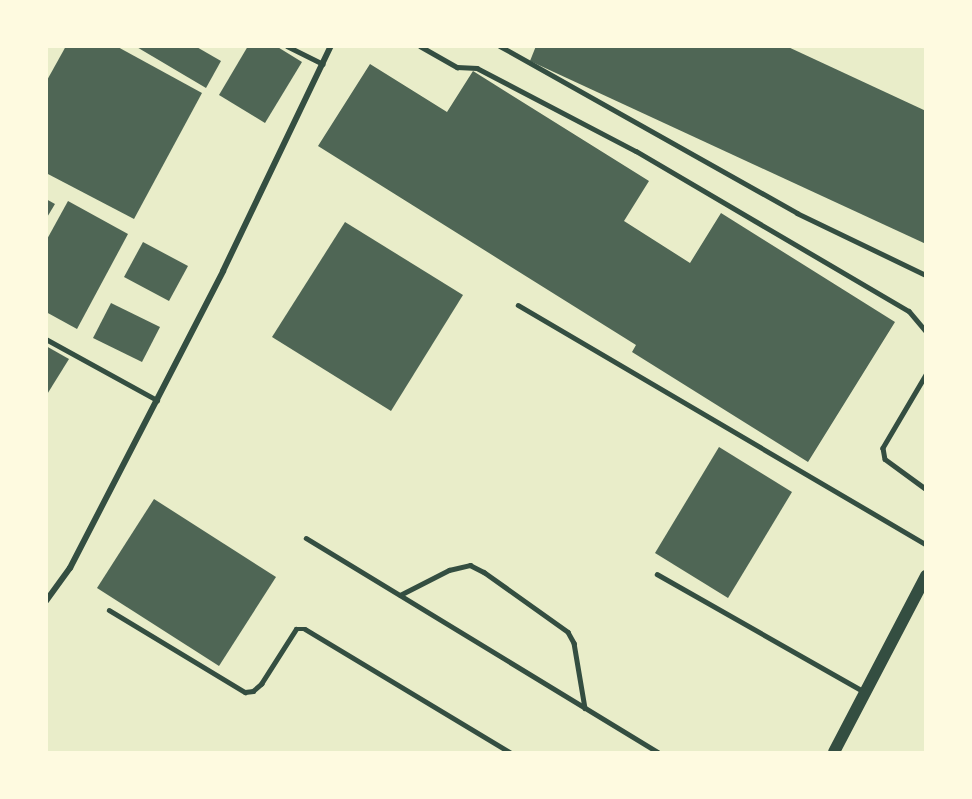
<!DOCTYPE html>
<html>
<head>
<meta charset="utf-8">
<style>
	body { margin:0 }
	#map { position:relative; width:972px; height:799px; overflow:hidden; background:#e9edc9; font-family:"PT Sans",sans-serif }
	div>[style] { position:absolute }
	[style*='--x'] { left:calc(var(--x)*1px); top:calc(var(--y)*1px); width:calc(var(--w)*1px); rotate:calc(var(--a)*1deg) }
	.building>* { inset:0; background:#4f6655 }
	.service>* { height:4.5px; margin:-2.25px; padding:0 2.25px; transform-origin:2.25px; border-radius:2.25px; background:#344e41 }
	.minor>* { height:6px; margin:-3px; padding:0 3px; transform-origin:3px; border-radius:3px; background:#344e41 }
	.secondary>* { height:12px; margin:-6px; padding:0 6px; transform-origin:6px; border-radius:6px; background:#344e41 }
	span { translate:-50% -50%; white-space:nowrap; text-align:center; line-height:1.15; -webkit-text-stroke:4.5px #fefae0; paint-order:stroke }
	.frame { position:absolute; inset:0; border:48px solid #fefae0; pointer-events:none }
</style>
</head>
<body>
<div id="map">
	<div class="building">
		<i style="clip-path:polygon(66px 46px,116px 46px,202px 93px,134px 219px,46px 173px,46px 82px)"></i>
		<i style="clip-path:polygon(135px 46px,195px 46px,221px 61px,206px 88px)"></i>
		<i style="clip-path:polygon(248px 46px,276px 46px,302px 62px,265px 123px,219px 95px)"></i>
		<i style="clip-path:polygon(536px 46px,786px 46px,926px 111px,926px 244px,530px 61px)"></i>
		<i style="clip-path:polygon(370px 64px,447px 112px,473px 71px,649px 181px,624px 221px,690px 263px,721px 213px,895px 322px,808px 462px,632px 352px,636px 345px,318px 146px)"></i>
		<i style="clip-path:polygon(46px 199px,55px 204px,46px 219px)"></i>
		<i style="clip-path:polygon(68px 201px,128px 234px,77px 329px,46px 312px,46px 241px)"></i>
		<i style="clip-path:polygon(345px 222px,463px 295px,391px 411px,272px 337px)"></i>
		<i style="clip-path:polygon(143px 242px,188px 266px,169px 301px,124px 277px)"></i>
		<i style="clip-path:polygon(111px 303px,160px 327px,142px 362px,93px 338px)"></i>
		<i style="clip-path:polygon(46px 346px,69px 359px,46px 396px)"></i>
		<i style="clip-path:polygon(719px 447px,792px 492px,728px 598px,655px 553px)"></i>
		<i style="clip-path:polygon(154px 499px,276px 577px,219px 666px,97px 588px)"></i>
	</div>
	<div class="service">
		<i style="--x:287;--y:46;--w:40;--a:26.6"></i>
		<i style="--x:420;--y:46;--w:43;--a:29.6"></i>
		<i style="--x:457;--y:67;--w:20;--a:3"></i>
		<i style="--x:477;--y:68;--w:179;--a:27.6"></i>
		<i style="--x:636;--y:151;--w:316;--a:30.4"></i>
		<i style="--x:909;--y:311;--w:26;--a:50"></i>
		<i style="--x:500;--y:46;--w:341;--a:29.3"></i>
		<i style="--x:797;--y:213;--w:143;--a:25.7"></i>
		<i style="--x:518;--y:305;--w:473;--a:30.4"></i>
		<i style="--x:46;--y:339;--w:127;--a:28.8"></i>
		<i style="--x:926;--y:375;--w:85;--a:120.5"></i>
		<i style="--x:883;--y:448;--w:11;--a:80"></i>
		<i style="--x:885;--y:459;--w:51;--a:36.2"></i>
		<i style="--x:306;--y:538;--w:412;--a:31.3"></i>
		<i style="--x:657;--y:574;--w:239;--a:29.6"></i>
		<i style="--x:400;--y:595;--w:55;--a:-27"></i>
		<i style="--x:449;--y:570;--w:22;--a:-13"></i>
		<i style="--x:470;--y:565;--w:16;--a:27"></i>
		<i style="--x:484;--y:572;--w:103;--a:35.5"></i>
		<i style="--x:568;--y:632;--w:13;--a:61"></i>
		<i style="--x:574;--y:643;--w:66;--a:80.4"></i>
		<i style="--x:109;--y:610;--w:159;--a:31.1"></i>
		<i style="--x:245;--y:692;--w:8;--a:-7"></i>
		<i style="--x:253;--y:691;--w:11;--a:-41"></i>
		<i style="--x:261;--y:684;--w:65;--a:-57.5"></i>
		<i style="--x:296;--y:629;--w:9;--a:0"></i>
		<i style="--x:305;--y:629;--w:239;--a:31"></i>
	</div>
	<div class="minor">
		<i style="--x:46;--y:601;--w:41;--a:-54"></i>
		<i style="--x:70;--y:568;--w:334;--a:-62.7"></i>
		<i style="--x:223;--y:271;--w:250;--a:-64.4"></i>
	</div>
	<div class="secondary">
		<i style="--x:834;--y:752;--w:199;--a:-62.4"></i>
	</div>
	<div class="frame"></div>
</div>
</body>
</html>
